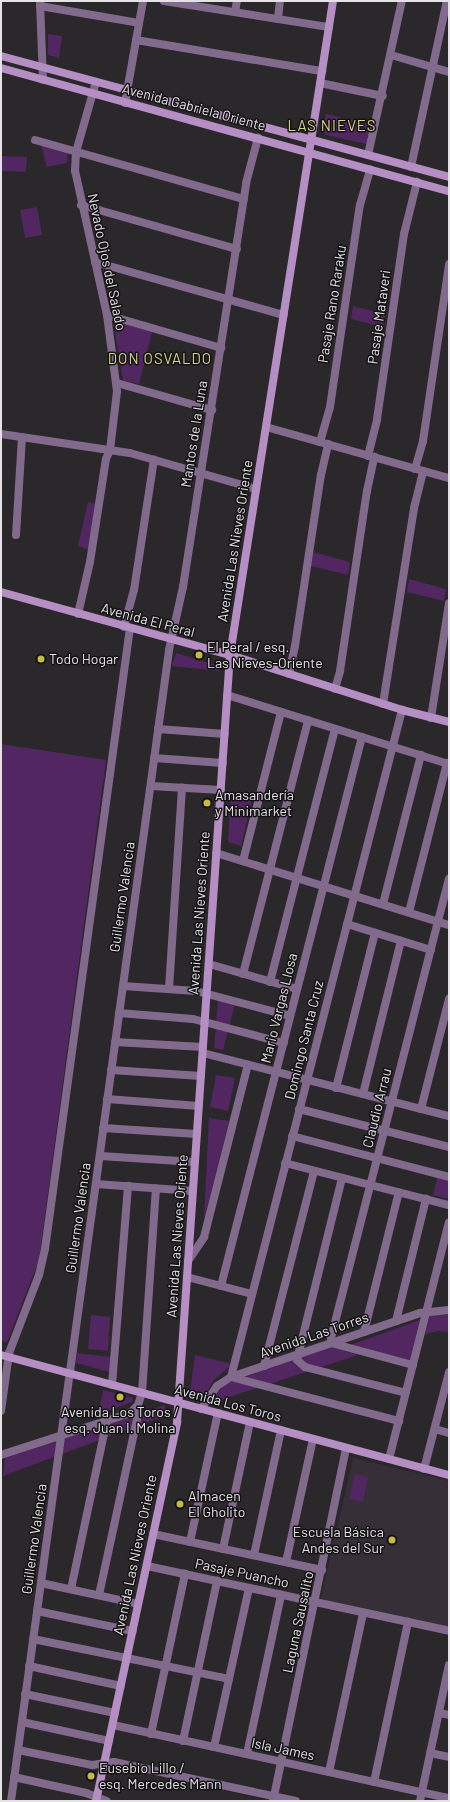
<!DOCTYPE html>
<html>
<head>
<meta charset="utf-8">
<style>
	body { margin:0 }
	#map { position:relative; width:450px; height:1802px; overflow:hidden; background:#2b282c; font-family:Barlow,sans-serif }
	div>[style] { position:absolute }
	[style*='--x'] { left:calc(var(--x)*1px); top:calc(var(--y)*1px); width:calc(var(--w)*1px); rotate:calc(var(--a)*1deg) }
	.built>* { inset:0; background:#362f38 }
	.green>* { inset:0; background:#522660 }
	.street>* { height:8px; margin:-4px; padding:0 4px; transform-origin:4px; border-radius:4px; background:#826a8c }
	.secondary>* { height:8px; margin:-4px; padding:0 4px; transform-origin:4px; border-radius:4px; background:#b58ec4 }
	.dots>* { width:11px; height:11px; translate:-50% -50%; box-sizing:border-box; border:2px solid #131113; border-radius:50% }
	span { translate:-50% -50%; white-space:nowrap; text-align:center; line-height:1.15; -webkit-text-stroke:3px #131113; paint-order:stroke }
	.street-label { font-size:14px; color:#e4e2e5 }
	.poi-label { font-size:14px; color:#e4e2e5 }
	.left { translate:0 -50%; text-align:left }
	.right { translate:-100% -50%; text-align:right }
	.neighbourhood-label { font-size:15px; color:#d7d586; letter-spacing:1px }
	.frame { position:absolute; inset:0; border:2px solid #e4e2e5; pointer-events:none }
</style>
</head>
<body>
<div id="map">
	<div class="built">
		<i style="clip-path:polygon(353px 1458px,449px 1481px,448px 1628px,321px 1599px)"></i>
	</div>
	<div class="green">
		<i style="clip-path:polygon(48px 34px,62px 36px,59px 58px,48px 55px)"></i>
		<i style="clip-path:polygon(326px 114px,373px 125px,367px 144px,326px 135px,323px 131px)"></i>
		<i style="clip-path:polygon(41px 145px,68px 152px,67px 163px,47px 167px)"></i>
		<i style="clip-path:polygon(1px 156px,27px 157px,26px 172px,1px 171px)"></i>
		<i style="clip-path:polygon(37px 207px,42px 235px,25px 238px,20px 210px)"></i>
		<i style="clip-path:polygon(353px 306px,385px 314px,383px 327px,351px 319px)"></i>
		<i style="clip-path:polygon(113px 321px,152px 332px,139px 384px,123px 380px)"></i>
		<i style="clip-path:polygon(88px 502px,96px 504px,89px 550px,78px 546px)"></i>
		<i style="clip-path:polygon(313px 552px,350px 562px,348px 575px,311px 566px)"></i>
		<i style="clip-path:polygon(409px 579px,446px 589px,444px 601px,407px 592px)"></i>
		<i style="clip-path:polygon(176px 653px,219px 666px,219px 671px,172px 666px)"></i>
		<i style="clip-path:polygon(1px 744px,106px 760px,39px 1260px,7px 1342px,1px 1340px)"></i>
		<i style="clip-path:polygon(231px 794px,252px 799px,241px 846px,228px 842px)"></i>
		<i style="clip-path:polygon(218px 1000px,235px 1004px,223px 1050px,214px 1048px)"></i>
		<i style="clip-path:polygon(216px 1075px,235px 1078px,228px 1111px,210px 1107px)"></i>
		<i style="clip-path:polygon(209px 1118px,229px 1121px,204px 1220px)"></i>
		<i style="clip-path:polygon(438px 1174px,449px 1177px,449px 1199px,433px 1195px)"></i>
		<i style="clip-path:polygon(440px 1314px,449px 1315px,449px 1332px,438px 1331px,425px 1334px,430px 1315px)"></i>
		<i style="clip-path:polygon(91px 1315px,110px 1317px,108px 1351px,88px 1349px)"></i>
		<i style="clip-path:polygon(420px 1320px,410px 1360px,350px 1345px)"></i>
		<i style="clip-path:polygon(331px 1347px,358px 1355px,217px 1401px,215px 1397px,225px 1384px)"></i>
		<i style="clip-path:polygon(77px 1353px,112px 1357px,110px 1372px,76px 1363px)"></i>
		<i style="clip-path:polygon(195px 1355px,232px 1364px,214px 1380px,204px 1397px,190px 1392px)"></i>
		<i style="clip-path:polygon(103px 1390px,133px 1398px,132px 1402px,99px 1414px)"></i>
		<i style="clip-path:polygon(165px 1405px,164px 1416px,3px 1476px,5px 1458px)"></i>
		<i style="clip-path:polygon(355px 1474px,368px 1477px,363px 1502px,349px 1499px)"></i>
	</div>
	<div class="street">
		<i style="--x:164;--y:1;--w:167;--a:9"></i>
		<i style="--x:40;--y:2;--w:78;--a:87.8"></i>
		<i style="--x:40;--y:6;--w:100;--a:9.7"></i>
		<i style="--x:235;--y:12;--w:11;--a:-80"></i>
		<i style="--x:278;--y:19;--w:18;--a:-84"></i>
		<i style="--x:136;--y:40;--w:189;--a:9.5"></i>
		<i style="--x:391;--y:55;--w:60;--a:16.3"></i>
		<i style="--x:320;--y:83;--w:64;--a:11.7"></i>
		<i style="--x:125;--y:103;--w:104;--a:-80"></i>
		<i style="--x:35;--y:140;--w:217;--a:15.8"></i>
		<i style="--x:368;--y:155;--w:158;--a:-77.6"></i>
		<i style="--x:411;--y:167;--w:170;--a:-77.8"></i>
		<i style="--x:81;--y:205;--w:162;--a:15.8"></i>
		<i style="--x:95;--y:262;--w:196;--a:15.7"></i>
		<i style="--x:107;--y:315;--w:119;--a:16.1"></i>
		<i style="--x:117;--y:383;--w:99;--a:15.9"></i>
		<i style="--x:266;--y:427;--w:190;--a:15.6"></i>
		<i style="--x:1;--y:434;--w:130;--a:8.4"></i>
		<i style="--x:130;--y:453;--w:131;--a:15.9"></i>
		<i style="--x:320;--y:442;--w:36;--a:-74"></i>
		<i style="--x:330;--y:407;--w:204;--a:-81.6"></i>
		<i style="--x:360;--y:205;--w:37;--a:-74"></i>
		<i style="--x:368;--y:456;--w:38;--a:-76"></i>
		<i style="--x:377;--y:419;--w:187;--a:-81.7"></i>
		<i style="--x:404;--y:234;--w:54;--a:-76"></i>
		<i style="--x:415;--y:469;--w:29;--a:-74"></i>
		<i style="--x:423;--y:441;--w:179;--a:-81.6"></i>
		<i style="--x:16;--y:535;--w:98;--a:-86.5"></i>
		<i style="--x:78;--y:614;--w:53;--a:-77"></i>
		<i style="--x:90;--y:562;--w:104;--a:-81.2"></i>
		<i style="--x:106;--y:459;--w:10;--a:-66"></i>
		<i style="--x:110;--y:450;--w:59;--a:-83.2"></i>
		<i style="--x:117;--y:391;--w:77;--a:-97.5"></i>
		<i style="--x:107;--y:315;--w:148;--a:-102.5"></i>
		<i style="--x:75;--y:171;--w:19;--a:-87"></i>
		<i style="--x:76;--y:152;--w:73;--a:-74.1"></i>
		<i style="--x:124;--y:627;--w:38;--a:-75"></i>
		<i style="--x:134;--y:590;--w:132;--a:-81.3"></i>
		<i style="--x:289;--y:674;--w:29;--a:-78"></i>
		<i style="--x:295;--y:646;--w:173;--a:-81.4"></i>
		<i style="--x:321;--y:475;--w:32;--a:-77"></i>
		<i style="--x:335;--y:689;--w:19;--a:-74"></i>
		<i style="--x:340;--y:671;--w:182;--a:-81.5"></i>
		<i style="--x:367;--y:491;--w:35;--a:-78"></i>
		<i style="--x:227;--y:695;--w:232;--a:17.3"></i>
		<i style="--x:383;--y:704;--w:198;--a:-81"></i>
		<i style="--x:414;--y:508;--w:38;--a:-76"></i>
		<i style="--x:431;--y:718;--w:116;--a:-81.1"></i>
		<i style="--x:158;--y:729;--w:67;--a:4.3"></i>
		<i style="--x:154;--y:758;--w:69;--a:4.1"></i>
		<i style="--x:151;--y:786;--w:70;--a:3.3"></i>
		<i style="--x:216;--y:853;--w:244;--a:17.2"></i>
		<i style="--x:243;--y:861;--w:154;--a:-75.7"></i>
		<i style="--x:383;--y:904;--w:154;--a:-75.7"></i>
		<i style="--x:409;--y:912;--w:154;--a:-75.7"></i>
		<i style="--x:347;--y:924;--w:88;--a:17.2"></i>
		<i style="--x:209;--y:964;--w:91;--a:15.9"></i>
		<i style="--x:243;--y:974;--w:262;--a:-75.6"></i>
		<i style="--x:270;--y:982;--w:261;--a:-75.6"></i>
		<i style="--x:123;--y:986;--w:73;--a:3.9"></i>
		<i style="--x:196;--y:991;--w:97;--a:14.9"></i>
		<i style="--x:169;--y:989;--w:202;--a:-86.3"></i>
		<i style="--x:119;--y:1013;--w:74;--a:4.6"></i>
		<i style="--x:193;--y:1019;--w:94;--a:14.8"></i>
		<i style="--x:115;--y:1042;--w:88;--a:3.3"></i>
		<i style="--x:203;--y:1053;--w:254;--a:14.4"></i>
		<i style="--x:111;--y:1070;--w:90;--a:3.8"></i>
		<i style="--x:336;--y:1088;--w:160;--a:-75.9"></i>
		<i style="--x:363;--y:1094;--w:158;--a:-76.1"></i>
		<i style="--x:107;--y:1099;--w:92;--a:4.4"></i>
		<i style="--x:299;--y:1109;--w:155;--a:14.2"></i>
		<i style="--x:421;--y:1109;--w:114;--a:-75.7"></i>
		<i style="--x:103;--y:1128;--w:94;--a:3.7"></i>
		<i style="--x:292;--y:1136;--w:162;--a:14.6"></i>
		<i style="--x:100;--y:1156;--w:95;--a:3.6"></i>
		<i style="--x:285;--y:1163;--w:169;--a:14.4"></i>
		<i style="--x:342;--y:1178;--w:187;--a:103.9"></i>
		<i style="--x:297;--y:1360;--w:11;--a:41"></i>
		<i style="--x:305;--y:1367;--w:104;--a:14.4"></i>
		<i style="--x:96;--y:1184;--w:97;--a:4.1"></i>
		<i style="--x:188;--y:1261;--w:29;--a:-56"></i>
		<i style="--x:204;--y:1237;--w:178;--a:-75.7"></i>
		<i style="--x:187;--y:1277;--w:67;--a:14.7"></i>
		<i style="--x:221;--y:1286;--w:567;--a:-75.6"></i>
		<i style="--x:396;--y:1321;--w:126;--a:-76.2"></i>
		<i style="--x:364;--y:1332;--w:144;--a:-76"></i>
		<i style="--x:413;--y:1365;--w:85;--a:-165"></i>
		<i style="--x:331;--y:1343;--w:5;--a:-90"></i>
		<i style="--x:331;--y:1338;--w:474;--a:-75.6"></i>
		<i style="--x:264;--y:1366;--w:201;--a:-75.6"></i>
		<i style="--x:231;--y:1377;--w:689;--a:-75.62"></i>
		<i style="--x:231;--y:1377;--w:174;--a:14.7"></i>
		<i style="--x:112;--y:1385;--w:200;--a:-85.4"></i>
		<i style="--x:201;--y:1409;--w:28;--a:-55"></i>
		<i style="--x:217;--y:1386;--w:17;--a:-33"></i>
		<i style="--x:231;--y:1377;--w:200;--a:-18.7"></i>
		<i style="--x:420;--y:1313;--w:29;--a:-6"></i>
		<i style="--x:1;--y:1411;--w:59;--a:-82.1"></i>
		<i style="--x:9;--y:1353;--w:84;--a:-69"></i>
		<i style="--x:39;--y:1275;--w:27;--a:-77"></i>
		<i style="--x:45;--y:1249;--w:627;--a:-82.21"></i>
		<i style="--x:435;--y:1429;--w:15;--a:16"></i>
		<i style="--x:1;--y:1455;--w:136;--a:-18"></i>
		<i style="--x:130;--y:1413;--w:11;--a:-45"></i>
		<i style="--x:138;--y:1405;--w:13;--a:-72"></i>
		<i style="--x:142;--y:1393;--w:205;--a:-86.1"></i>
		<i style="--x:389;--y:1459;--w:244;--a:-75.8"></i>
		<i style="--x:424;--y:1469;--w:100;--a:-75.5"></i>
		<i style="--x:153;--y:1534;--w:173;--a:12"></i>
		<i style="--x:190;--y:1542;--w:132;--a:-77.8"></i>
		<i style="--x:223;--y:1549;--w:130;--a:-78"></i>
		<i style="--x:254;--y:1555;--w:128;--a:-77.8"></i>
		<i style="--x:286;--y:1562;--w:126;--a:-77.6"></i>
		<i style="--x:147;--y:1566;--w:309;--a:12.1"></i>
		<i style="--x:41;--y:1583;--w:99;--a:12.2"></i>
		<i style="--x:71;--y:1589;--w:173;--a:-78"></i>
		<i style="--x:99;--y:1595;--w:184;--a:-77.8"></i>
		<i style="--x:138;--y:1415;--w:7;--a:-106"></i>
		<i style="--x:37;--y:1611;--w:98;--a:11.8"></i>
		<i style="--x:33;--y:1639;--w:200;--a:11.5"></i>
		<i style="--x:29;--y:1666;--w:94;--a:12.3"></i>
		<i style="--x:25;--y:1694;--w:92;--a:11.9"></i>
		<i style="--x:439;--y:1713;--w:10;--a:11"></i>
		<i style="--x:22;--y:1722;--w:89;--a:12.3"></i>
		<i style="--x:113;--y:1725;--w:344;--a:12.3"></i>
		<i style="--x:151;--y:1734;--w:164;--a:-78"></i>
		<i style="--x:183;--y:1741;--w:164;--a:-78"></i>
		<i style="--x:214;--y:1747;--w:163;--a:-77.6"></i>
		<i style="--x:18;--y:1750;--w:76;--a:11.5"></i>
		<i style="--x:92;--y:1765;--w:22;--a:-8"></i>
		<i style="--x:114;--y:1762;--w:186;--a:12.1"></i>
		<i style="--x:430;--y:1753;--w:19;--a:12"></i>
		<i style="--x:247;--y:1754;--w:163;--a:-77.9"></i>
		<i style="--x:329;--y:1772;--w:163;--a:-77.9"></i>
		<i style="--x:14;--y:1777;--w:74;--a:12.5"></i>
		<i style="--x:86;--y:1793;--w:22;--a:21"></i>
		<i style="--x:374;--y:1782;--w:164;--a:-78"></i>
		<i style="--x:11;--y:1801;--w:1162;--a:-82.18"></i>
		<i style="--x:169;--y:650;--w:65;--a:-77.5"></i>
		<i style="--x:183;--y:587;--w:409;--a:-81.1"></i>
		<i style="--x:246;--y:183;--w:47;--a:-75.1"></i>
		<i style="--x:273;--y:1801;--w:360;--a:-78.3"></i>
		<i style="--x:420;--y:1801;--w:139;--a:-78"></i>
	</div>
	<div class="secondary">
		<i style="--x:1;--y:56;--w:464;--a:15.1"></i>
		<i style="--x:1;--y:68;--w:465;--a:15.4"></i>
		<i style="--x:1;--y:592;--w:238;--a:15.4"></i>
		<i style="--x:230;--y:655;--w:181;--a:17.7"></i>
		<i style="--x:402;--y:710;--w:49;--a:14.3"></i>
		<i style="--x:1;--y:1355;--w:464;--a:15"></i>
		<i style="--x:96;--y:1801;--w:388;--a:-77.9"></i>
		<i style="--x:177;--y:1422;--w:769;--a:-86.05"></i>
		<i style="--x:230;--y:655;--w:662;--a:-81.05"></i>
	</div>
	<div class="dots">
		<i style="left:199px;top:655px;background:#c3bd3f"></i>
		<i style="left:41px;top:659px;background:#c3bd3f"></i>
		<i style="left:207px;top:803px;background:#c3bd3f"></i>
		<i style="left:120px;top:1397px;background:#c3bd3f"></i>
		<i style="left:180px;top:1504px;background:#c3bd3f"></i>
		<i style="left:392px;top:1540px;background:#c3bd3f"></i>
		<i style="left:91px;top:1776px;background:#c3bd3f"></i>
	</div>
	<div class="street-label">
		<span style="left:194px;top:107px;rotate:15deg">Avenida Gabriela Oriente</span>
		<span style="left:107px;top:262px;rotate:78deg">Nevado Ojos del Salado</span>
		<span style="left:332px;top:304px;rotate:-81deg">Pasaje Rano Raraku</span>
		<span style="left:379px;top:317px;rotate:-82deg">Pasaje Mataveri</span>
		<span style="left:194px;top:434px;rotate:-81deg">Mantos de la Luna</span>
		<span style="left:235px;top:541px;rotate:-81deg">Avenida Las Nieves Oriente</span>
		<span style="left:148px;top:620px;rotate:15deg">Avenida El Peral</span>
		<span style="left:122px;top:897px;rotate:-82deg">Guillermo Valencia</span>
		<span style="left:199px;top:913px;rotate:-86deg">Avenida Las Nieves Oriente</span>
		<span style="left:279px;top:1008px;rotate:-76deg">Mario Vargas Llosa</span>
		<span style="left:304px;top:1040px;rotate:-76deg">Domingo Santa Cruz</span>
		<span style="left:377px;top:1108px;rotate:-76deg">Claudio Arrau</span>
		<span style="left:78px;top:1218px;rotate:-82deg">Guillermo Valencia</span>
		<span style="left:177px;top:1236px;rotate:-86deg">Avenida Las Nieves Oriente</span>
		<span style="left:314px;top:1335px;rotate:-19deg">Avenida Las Torres</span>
		<span style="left:228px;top:1403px;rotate:15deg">Avenida Los Toros</span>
		<span style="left:34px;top:1539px;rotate:-82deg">Guillermo Valencia</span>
		<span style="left:135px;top:1555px;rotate:-78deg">Avenida Las Nieves Oriente</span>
		<span style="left:242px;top:1573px;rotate:12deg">Pasaje Puancho</span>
		<span style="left:298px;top:1622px;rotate:-78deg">Laguna Sausalito</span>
		<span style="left:283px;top:1749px;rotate:12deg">Isla James</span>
	</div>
	<div class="poi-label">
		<span class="left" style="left:207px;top:655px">El Peral / esq.<br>Las Nieves-Oriente</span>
		<span class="left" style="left:49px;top:659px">Todo Hogar</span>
		<span class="left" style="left:215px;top:803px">Amasandería<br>y Minimarket</span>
		<span style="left:120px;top:1420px">Avenida Los Toros /<br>esq. Juan I. Molina</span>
		<span class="left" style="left:188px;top:1504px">Almacen<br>El Gholito</span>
		<span class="right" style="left:384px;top:1540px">Escuela Básica<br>Andes del Sur</span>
		<span class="left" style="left:99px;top:1776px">Eusebio Lillo /<br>esq. Mercedes Mann</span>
	</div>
	<div class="neighbourhood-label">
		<span style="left:332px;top:126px">LAS NIEVES</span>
		<span style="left:160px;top:359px">DON OSVALDO</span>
	</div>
	<div class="frame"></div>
</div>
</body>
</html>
